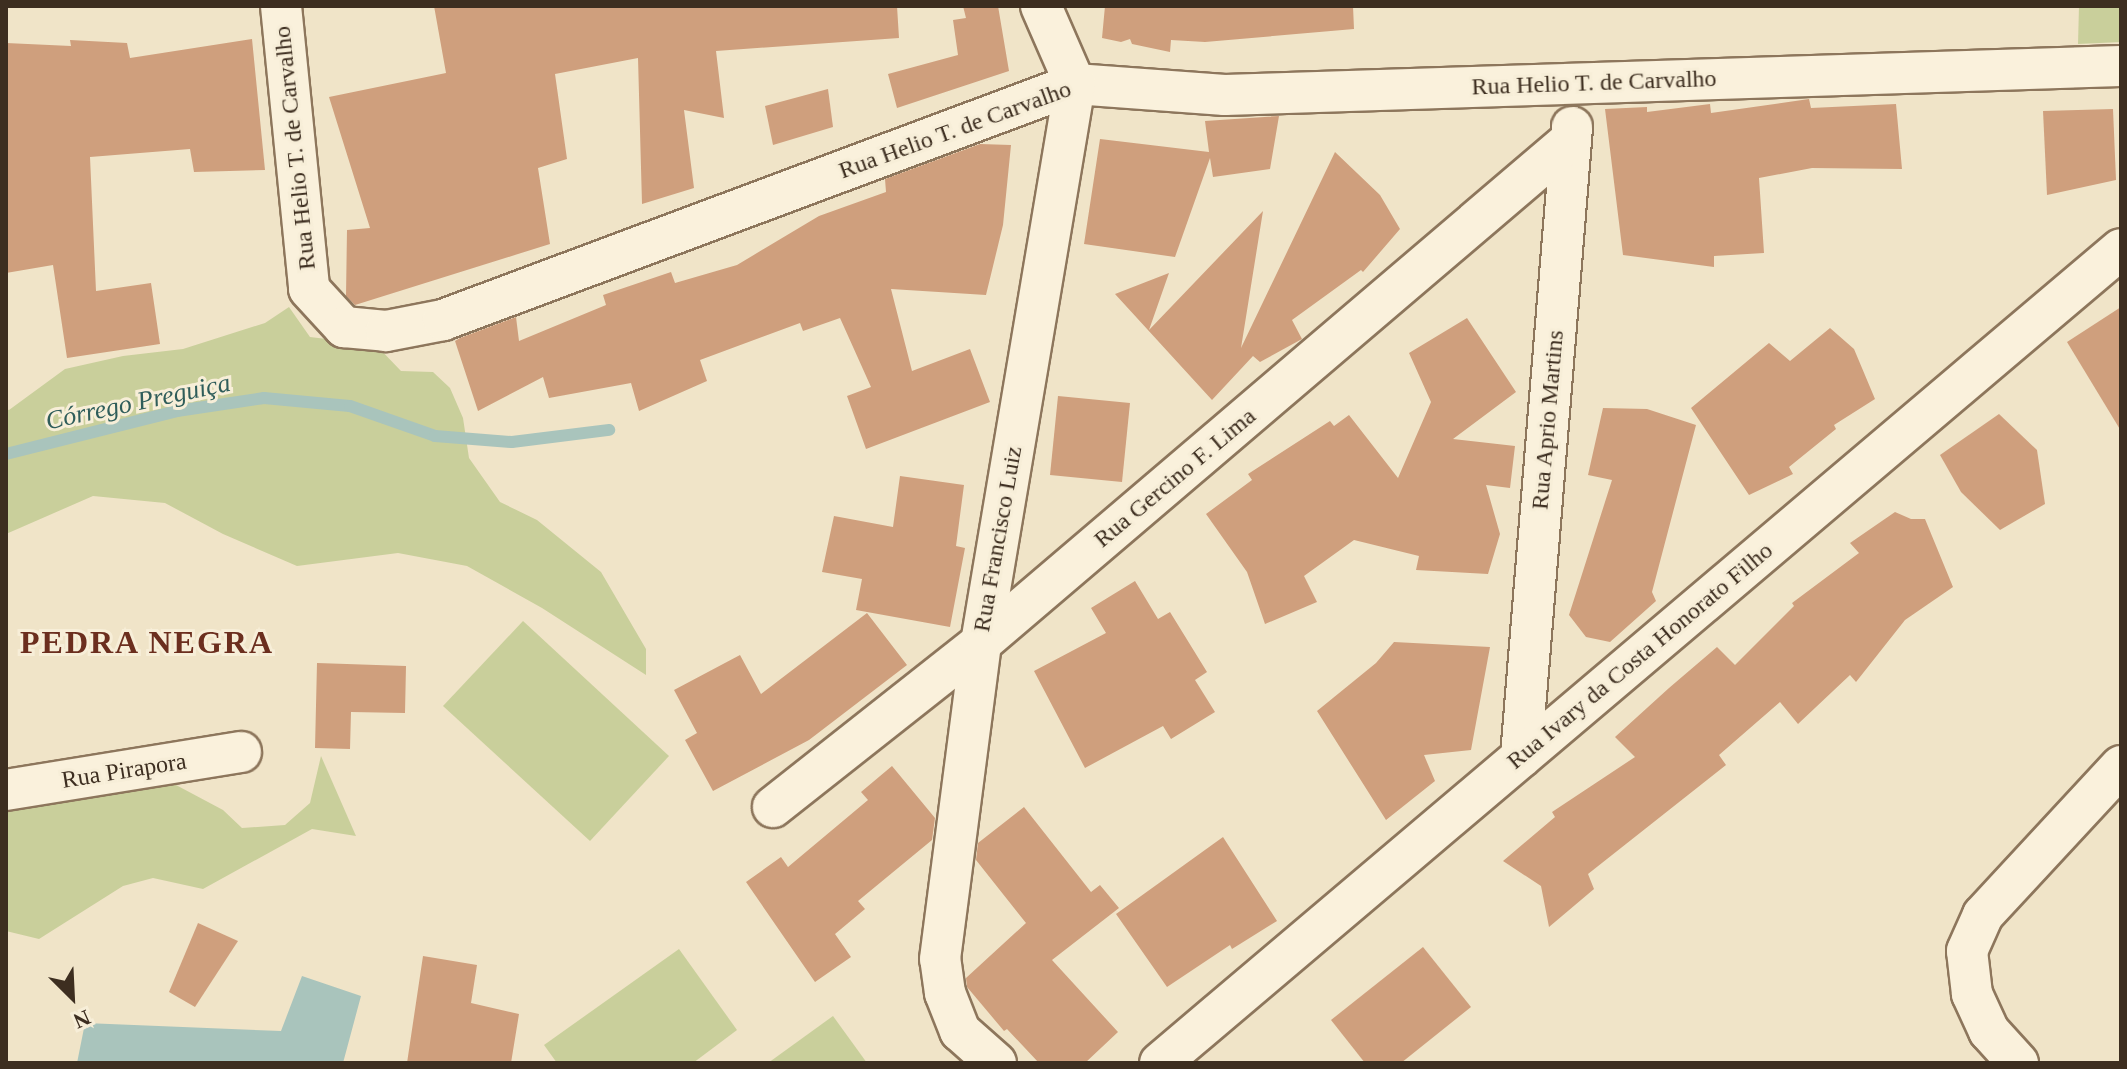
<!DOCTYPE html>
<html>
<head>
<meta charset="utf-8">
<style>
	body { margin:0 }
	#map { position:relative; width:2127px; height:1069px; overflow:hidden; background:#f0e4c8; font-family:"Times New Roman",serif }
	div>[style] { position:absolute }
	[style*='--x'] { left:calc(var(--x)*1px); top:calc(var(--y)*1px); width:calc(var(--w)*1px); rotate:calc(var(--a)*1deg) }
	.green>* { inset:0; background:#c9cf9b }
	.water>* { inset:0; background:#a9c4bc }
	.stream>* { height:12px; margin:-6px; padding:0 6px; transform-origin:6px; border-radius:6px; background:#a9c4bc }
	.building>* { inset:0; background:#cf9f7d }
	.roads { filter:drop-shadow(2px 0 #8d765c) drop-shadow(-2px 0 #8d765c) drop-shadow(0 2px #8d765c) drop-shadow(0 -2px #8d765c) }
	.street>* { height:40px; margin:-20px; padding:0 20px; transform-origin:20px; border-radius:20px; background:#faf1dc }
	span { translate:-50% -50%; white-space:nowrap; text-align:center; line-height:1.15; -webkit-text-stroke:6px #f7eed8; paint-order:stroke }
	.street-label { font-size:24px; color:#3d2e20 }
	.water-label { font-size:26px; color:#2f5d5a; font-style:italic }
	.district-label { font-size:32px; color:#6b2e1e; font-weight:700; letter-spacing:2px }
	.frame { position:absolute; inset:0; border:8px solid #3d2e20; pointer-events:none }
	.north { position:absolute; left:32px; top:957px; width:80px; height:80px; -webkit-text-stroke:6px #f7eed8; paint-order:stroke; rotate:156deg; font-size:22px; font-weight:700; line-height:32px; text-align:center; color:#3d2e20 }
	.north::after { content:''; display:block; margin:auto; width:28px; height:36px; background:#3d2e20; clip-path:polygon(50% 0,100% 100%,50% 72%,0 100%) }
</style>
</head>
<body>
<div id="map">
	<div class="green">
		<i style="clip-path:polygon(2079px 6px,2121px 6px,2121px 42px,2078px 44px)"></i>
		<i style="clip-path:polygon(289px 307px,310px 337px,376px 345px,401px 371px,433px 372px,450px 388px,463px 418px,469px 458px,500px 502px,537px 520px,601px 572px,646px 649px,646px 675px,542px 608px,467px 566px,398px 553px,297px 566px,223px 534px,165px 503px,93px 496px,6px 534px,6px 409px,9px 410px,65px 369px,123px 356px,183px 349px,265px 323px)"></i>
		<i style="clip-path:polygon(523px 621px,669px 756px,590px 841px,443px 706px)"></i>
		<i style="clip-path:polygon(321px 756px,356px 836px,312px 829px,203px 889px,153px 878px,123px 886px,39px 939px,6px 931px,6px 803px,114px 784px,176px 785px,223px 810px,242px 828px,285px 825px,310px 803px)"></i>
		<i style="clip-path:polygon(679px 949px,737px 1030px,693px 1063px,557px 1063px,544px 1045px)"></i>
		<i style="clip-path:polygon(833px 1016px,867px 1063px,768px 1063px)"></i>
	</div>
	<div class="water">
		<i style="clip-path:polygon(302px 976px,361px 996px,343px 1063px,77px 1063px,85px 1023px,281px 1031px)"></i>
	</div>
	<div class="stream">
		<i style="--x:6;--y:454;--w:176;--a:-14.1"></i>
		<i style="--x:177;--y:411;--w:88;--a:-8.5"></i>
		<i style="--x:264;--y:398;--w:86;--a:5.3"></i>
		<i style="--x:350;--y:406;--w:90;--a:19.4"></i>
		<i style="--x:435;--y:436;--w:77;--a:4.5"></i>
		<i style="--x:512;--y:442;--w:98;--a:-7.1"></i>
	</div>
	<div class="building">
		<i style="clip-path:polygon(434px 6px,897px 6px,899px 38px,716px 51px,724px 118px,684px 110px,694px 188px,642px 204px,638px 58px,555px 74px,567px 159px,538px 168px,550px 244px,355px 305px,346px 296px,347px 230px,370px 228px,329px 97px,446px 73px)"></i>
		<i style="clip-path:polygon(963px 6px,998px 6px,1009px 71px,897px 108px,888px 74px,958px 55px,953px 20px,966px 18px)"></i>
		<i style="clip-path:polygon(1105px 6px,1353px 6px,1354px 29px,1205px 42px,1171px 40px,1170px 52px,1132px 44px,1130px 39px,1121px 42px,1102px 38px)"></i>
		<i style="clip-path:polygon(252px 39px,265px 170px,194px 172px,190px 149px,90px 157px,96px 291px,151px 283px,160px 344px,67px 358px,53px 265px,6px 273px,6px 43px,71px 46px,70px 40px,127px 43px,130px 58px)"></i>
		<i style="clip-path:polygon(828px 89px,833px 127px,773px 145px,765px 106px)"></i>
		<i style="clip-path:polygon(1809px 99px,1811px 108px,1896px 104px,1902px 169px,1812px 168px,1759px 178px,1764px 253px,1714px 256px,1714px 267px,1623px 255px,1605px 109px,1647px 107px,1647px 112px,1710px 104px,1711px 113px)"></i>
		<i style="clip-path:polygon(2113px 109px,2116px 180px,2047px 195px,2043px 111px)"></i>
		<i style="clip-path:polygon(1279px 116px,1270px 169px,1213px 177px,1210px 158px,1175px 257px,1084px 244px,1100px 139px,1209px 152px,1205px 121px)"></i>
		<i style="clip-path:polygon(980px 144px,1011px 145px,1003px 225px,986px 295px,891px 289px,912px 371px,970px 349px,990px 402px,866px 449px,847px 396px,871px 387px,840px 318px,803px 331px,800px 323px,700px 360px,707px 381px,639px 411px,631px 383px,549px 398px,543px 377px,478px 411px,455px 341px,460px 338px,516px 317px,519px 341px,606px 305px,603px 295px,671px 272px,675px 283px,737px 265px,819px 216px,886px 192px,885px 179px)"></i>
		<i style="clip-path:polygon(1335px 152px,1380px 195px,1400px 229px,1363px 272px,1361px 270px,1292px 320px,1302px 339px,1260px 362px,1253px 356px,1212px 400px,1115px 294px,1169px 273px,1149px 330px,1263px 211px,1241px 348px)"></i>
		<i style="clip-path:polygon(2121px 307px,2121px 431px,2067px 342px)"></i>
		<i style="clip-path:polygon(1467px 318px,1516px 392px,1453px 439px,1515px 446px,1510px 488px,1486px 485px,1500px 534px,1488px 574px,1416px 570px,1419px 556px,1354px 540px,1304px 576px,1317px 602px,1265px 624px,1247px 572px,1206px 514px,1252px 480px,1248px 474px,1330px 421px,1334px 426px,1349px 415px,1398px 478px,1431px 402px,1409px 353px)"></i>
		<i style="clip-path:polygon(1830px 328px,1854px 349px,1875px 399px,1834px 425px,1836px 429px,1789px 467px,1793px 474px,1749px 495px,1691px 408px,1769px 343px,1790px 361px)"></i>
		<i style="clip-path:polygon(1058px 396px,1130px 403px,1122px 482px,1050px 475px)"></i>
		<i style="clip-path:polygon(1603px 408px,1647px 409px,1696px 425px,1652px 592px,1656px 601px,1610px 642px,1586px 637px,1569px 615px,1612px 480px,1588px 475px)"></i>
		<i style="clip-path:polygon(1999px 414px,2037px 450px,2045px 504px,2000px 530px,1961px 492px,1940px 455px)"></i>
		<i style="clip-path:polygon(900px 476px,964px 485px,956px 546px,965px 548px,950px 627px,856px 610px,862px 579px,822px 572px,834px 516px,893px 527px)"></i>
		<i style="clip-path:polygon(1895px 512px,1911px 519px,1925px 519px,1953px 587px,1905px 620px,1856px 682px,1850px 675px,1798px 724px,1780px 702px,1719px 755px,1726px 765px,1588px 874px,1594px 889px,1549px 927px,1541px 886px,1503px 861px,1555px 817px,1552px 812px,1635px 757px,1615px 737px,1669px 688px,1717px 647px,1735px 665px,1794px 606px,1792px 603px,1859px 553px,1850px 543px)"></i>
		<i style="clip-path:polygon(1135px 581px,1158px 619px,1170px 612px,1207px 672px,1195px 680px,1215px 712px,1171px 739px,1163px 726px,1085px 768px,1034px 671px,1106px 633px,1091px 608px)"></i>
		<i style="clip-path:polygon(867px 613px,907px 665px,809px 740px,713px 791px,685px 740px,697px 733px,674px 690px,740px 655px,761px 694px)"></i>
		<i style="clip-path:polygon(1394px 642px,1490px 647px,1471px 750px,1424px 755px,1435px 781px,1386px 820px,1317px 711px,1376px 663px)"></i>
		<i style="clip-path:polygon(317px 663px,406px 666px,405px 713px,351px 712px,350px 749px,315px 748px)"></i>
		<i style="clip-path:polygon(892px 766px,935px 818px,932px 840px,858px 901px,865px 909px,835px 934px,851px 957px,815px 982px,746px 882px,781px 857px,788px 867px,868px 800px,861px 792px)"></i>
		<i style="clip-path:polygon(1024px 807px,1091px 892px,1100px 885px,1119px 908px,1052px 960px,1118px 1032px,1085px 1063px,1039px 1063px,1007px 1029px,1004px 1031px,967px 987px,966px 978px,1026px 923px,976px 860px,978px 843px)"></i>
		<i style="clip-path:polygon(1223px 837px,1277px 921px,1232px 949px,1230px 945px,1167px 987px,1116px 914px)"></i>
		<i style="clip-path:polygon(198px 923px,238px 941px,195px 1007px,169px 992px)"></i>
		<i style="clip-path:polygon(1423px 947px,1471px 1007px,1401px 1063px,1365px 1063px,1331px 1020px)"></i>
		<i style="clip-path:polygon(423px 956px,477px 965px,471px 1003px,519px 1014px,511px 1063px,407px 1063px)"></i>
	</div>
	<div class="roads">
		<div class="street">
			<i style="--x:281;--y:6;--w:284;--a:84.3"></i>
			<i style="--x:309;--y:289;--w:52;--a:47.4"></i>
			<i style="--x:344;--y:327;--w:42;--a:5.4"></i>
			<i style="--x:386;--y:331;--w:58;--a:-10.9"></i>
			<i style="--x:443;--y:320;--w:675;--a:-20.48"></i>
			<i style="--x:1075;--y:84;--w:150;--a:4.2"></i>
			<i style="--x:1225;--y:95;--w:896;--a:-1.85"></i>
			<i style="--x:1521;--y:757;--w:632;--a:-85.37"></i>
			<i style="--x:6;--y:790;--w:238;--a:-9.2"></i>
			<i style="--x:773;--y:807;--w:265;--a:-38.3"></i>
			<i style="--x:981;--y:643;--w:775;--a:-40.45"></i>
			<i style="--x:996;--y:1063;--w:48;--a:-138.4"></i>
			<i style="--x:960;--y:1031;--w:41;--a:-111.5"></i>
			<i style="--x:945;--y:993;--w:34;--a:-98"></i>
			<i style="--x:940;--y:959;--w:319;--a:-82.6"></i>
			<i style="--x:981;--y:643;--w:567;--a:-80.45"></i>
			<i style="--x:1075;--y:84;--w:85;--a:-113.6"></i>
			<i style="--x:1160;--y:1063;--w:1259;--a:-40.27"></i>
			<i style="--x:2018;--y:1063;--w:43;--a:-132.2"></i>
			<i style="--x:1989;--y:1031;--w:41;--a:-114.7"></i>
			<i style="--x:1972;--y:994;--w:43;--a:-96.6"></i>
			<i style="--x:1967;--y:951;--w:39;--a:-66"></i>
			<i style="--x:1983;--y:915;--w:203;--a:-47.2"></i>
		</div>
	</div>
	<div class="street-label">
		<span style="left:1594px;top:83px;rotate:-2deg">Rua Helio T. de Carvalho</span>
		<span style="left:955px;top:130px;rotate:-20deg">Rua Helio T. de Carvalho</span>
		<span style="left:295px;top:148px;rotate:-96deg">Rua Helio T. de Carvalho</span>
		<span style="left:1548px;top:420px;rotate:-85deg">Rua Aprio Martins</span>
		<span style="left:1175px;top:478px;rotate:-40deg">Rua Gercino F. Lima</span>
		<span style="left:998px;top:539px;rotate:-80deg">Rua Francisco Luiz</span>
		<span style="left:1640px;top:656px;rotate:-40deg">Rua Ivary da Costa Honorato Filho</span>
		<span style="left:124px;top:771px;rotate:-9deg">Rua Pirapora</span>
	</div>
	<div class="water-label">
		<span style="left:138px;top:402px;rotate:-12deg">Córrego Preguiça</span>
	</div>
	<div class="district-label">
		<span style="left:147px;top:642px">PEDRA NEGRA</span>
	</div>
	<div class="frame"></div>
	<div class="north">N</div>
</div>
</body>
</html>
